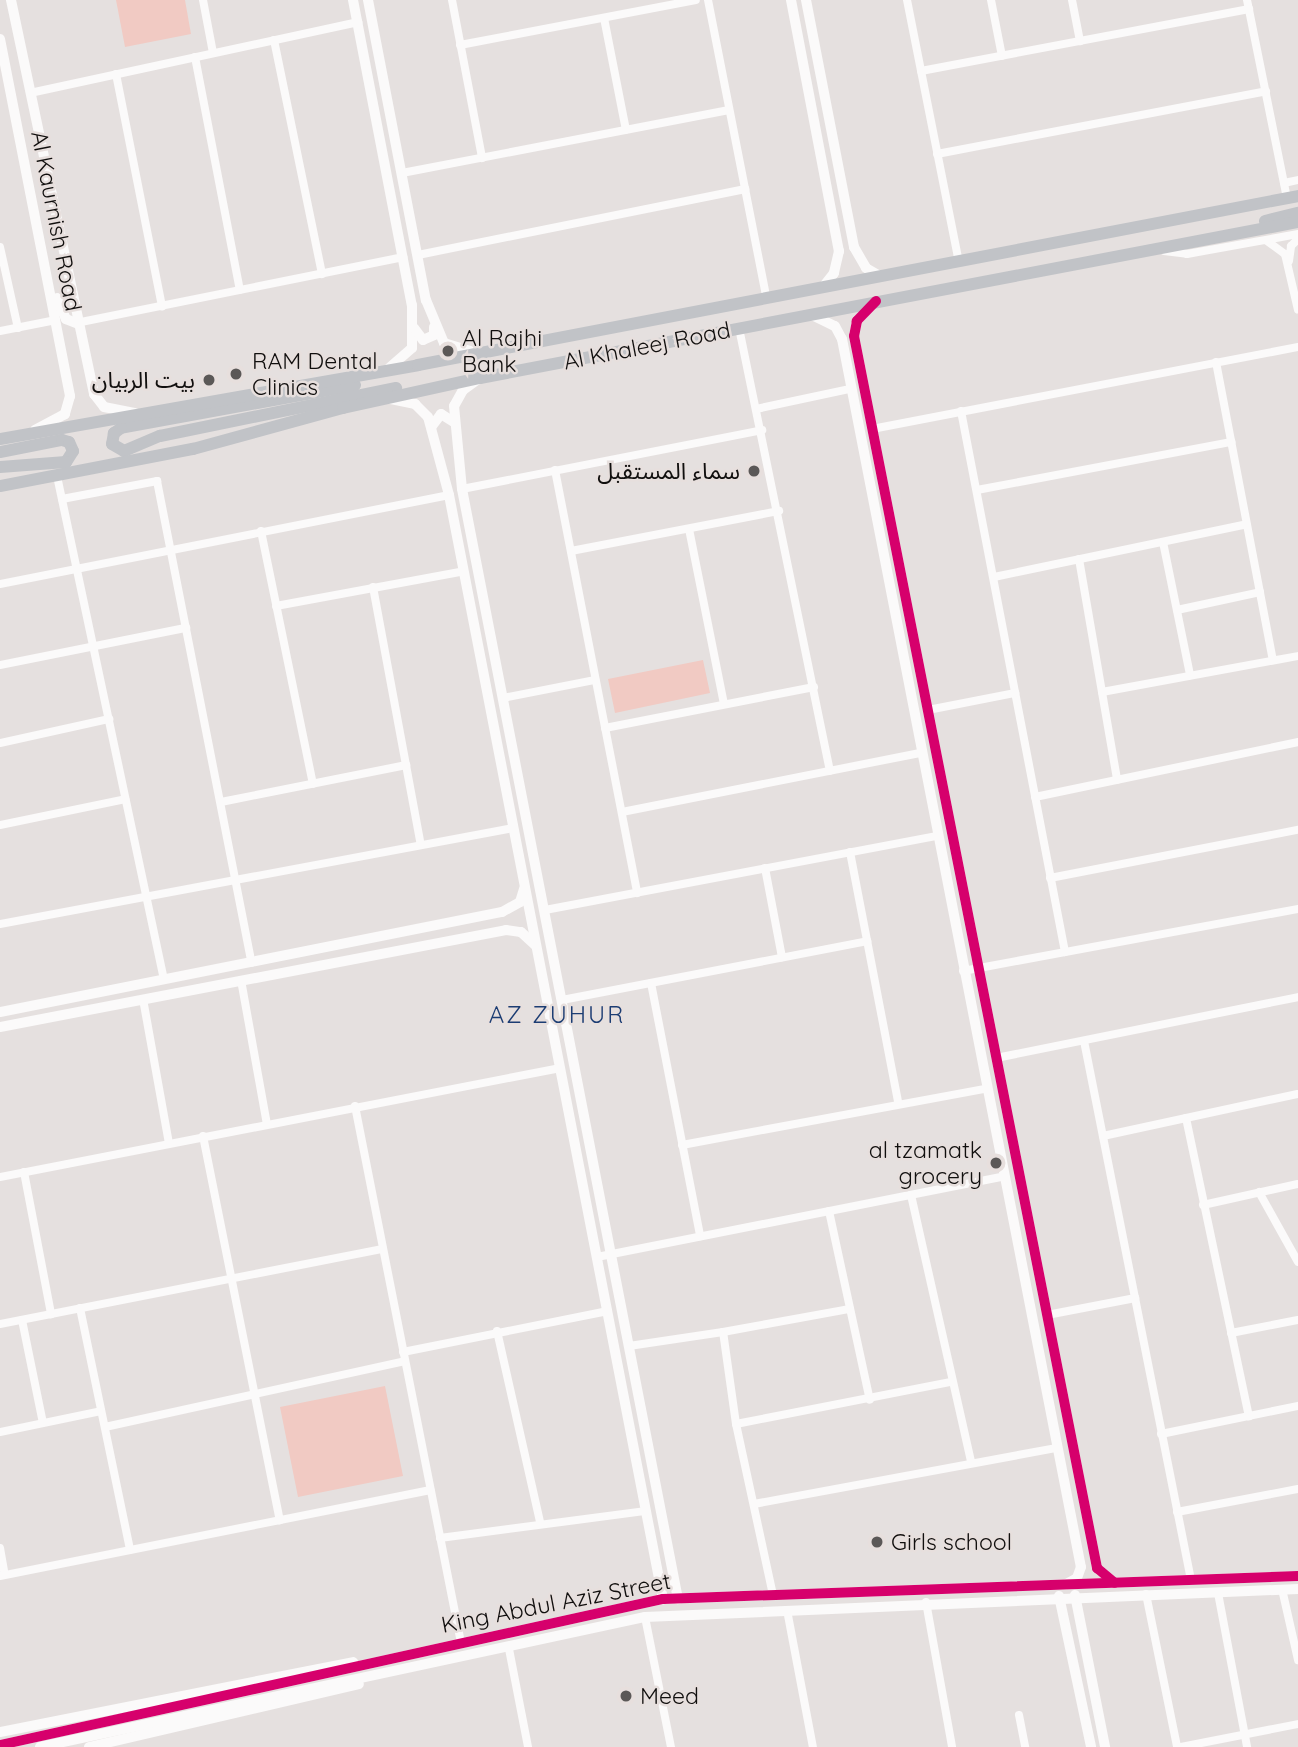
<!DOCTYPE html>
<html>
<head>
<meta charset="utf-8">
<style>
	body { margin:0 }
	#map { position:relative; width:1298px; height:1747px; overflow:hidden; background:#e5e0df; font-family:Quicksand,"Noto Sans Arabic",sans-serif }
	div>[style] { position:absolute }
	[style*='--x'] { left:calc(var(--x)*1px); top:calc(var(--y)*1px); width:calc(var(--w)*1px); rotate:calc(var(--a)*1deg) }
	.green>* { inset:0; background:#f1cac3 }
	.minor>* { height:8px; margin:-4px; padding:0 4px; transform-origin:4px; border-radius:4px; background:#fbfafa }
	.tertiary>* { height:10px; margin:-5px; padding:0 5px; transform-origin:5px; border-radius:5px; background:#fbfafa }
	.primary>* { height:12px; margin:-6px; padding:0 6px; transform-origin:6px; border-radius:6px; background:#c1c3c7 }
	.cycleway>* { height:10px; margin:-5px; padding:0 5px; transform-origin:5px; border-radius:5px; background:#d6006c }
	.dots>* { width:19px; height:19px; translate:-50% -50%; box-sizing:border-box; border:4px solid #e7dfdd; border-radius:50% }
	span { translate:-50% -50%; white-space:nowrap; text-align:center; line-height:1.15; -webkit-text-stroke:5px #e7dfdd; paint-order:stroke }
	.street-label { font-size:23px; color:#110f0e }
	.poi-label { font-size:23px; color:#110f0e }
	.left { translate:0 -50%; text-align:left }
	.right { translate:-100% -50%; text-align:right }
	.neighbourhood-label { font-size:24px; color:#1c3d73; letter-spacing:2px }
</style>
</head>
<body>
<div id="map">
	<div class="green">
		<i style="clip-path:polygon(116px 0,185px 0,191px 34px,125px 47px)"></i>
		<i style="clip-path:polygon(703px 660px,710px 693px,615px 713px,608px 679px)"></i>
		<i style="clip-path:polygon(385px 1386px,403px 1476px,298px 1497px,280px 1407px)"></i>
	</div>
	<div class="minor">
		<i style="--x:203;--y:0;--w:54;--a:79.3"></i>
		<i style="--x:452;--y:0;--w:161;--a:79.2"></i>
		<i style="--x:708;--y:0;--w:303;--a:78.9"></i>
		<i style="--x:907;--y:0;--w:267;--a:78.8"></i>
		<i style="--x:991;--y:0;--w:57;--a:78.9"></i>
		<i style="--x:1072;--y:0;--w:42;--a:79"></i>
		<i style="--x:1247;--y:0;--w:202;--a:78.6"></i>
		<i style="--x:604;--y:18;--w:114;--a:78.9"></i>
		<i style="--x:274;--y:40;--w:239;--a:78.4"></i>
		<i style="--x:460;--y:45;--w:240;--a:-10.8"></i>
		<i style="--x:195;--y:57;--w:237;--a:79.1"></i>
		<i style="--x:921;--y:71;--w:334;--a:-10.7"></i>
		<i style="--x:116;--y:74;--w:237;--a:78.8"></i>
		<i style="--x:30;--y:93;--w:336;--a:-12.2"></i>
		<i style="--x:937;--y:154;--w:335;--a:-10.8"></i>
		<i style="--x:402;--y:173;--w:333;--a:-10.9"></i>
		<i style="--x:1284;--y:183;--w:14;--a:-12"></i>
		<i style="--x:1267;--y:241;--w:22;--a:36"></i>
		<i style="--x:1285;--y:254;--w:57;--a:76.9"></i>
		<i style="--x:0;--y:247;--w:83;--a:77.5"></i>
		<i style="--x:1164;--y:251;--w:23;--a:7"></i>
		<i style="--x:1187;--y:254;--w:113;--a:-10.2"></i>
		<i style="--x:418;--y:255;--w:334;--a:-11.4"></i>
		<i style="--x:1289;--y:261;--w:15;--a:-82"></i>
		<i style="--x:1291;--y:246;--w:10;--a:-45"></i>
		<i style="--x:76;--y:323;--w:334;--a:-11.4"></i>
		<i style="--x:739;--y:328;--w:452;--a:78.4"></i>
		<i style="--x:0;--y:331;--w:57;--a:-11.1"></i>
		<i style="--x:1216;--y:362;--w:303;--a:79.2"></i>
		<i style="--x:756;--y:409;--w:95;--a:-12.1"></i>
		<i style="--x:961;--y:411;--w:551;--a:79.12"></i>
		<i style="--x:872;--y:429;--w:434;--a:-10.9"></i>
		<i style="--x:555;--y:470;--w:431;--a:79"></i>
		<i style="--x:57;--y:476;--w:515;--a:78.01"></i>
		<i style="--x:462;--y:489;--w:306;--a:-11.1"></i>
		<i style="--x:977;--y:490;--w:259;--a:-10.7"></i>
		<i style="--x:62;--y:499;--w:97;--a:-10.7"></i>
		<i style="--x:157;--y:481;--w:491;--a:78.9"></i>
		<i style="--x:689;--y:529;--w:178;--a:78.7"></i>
		<i style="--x:261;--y:531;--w:258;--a:78.4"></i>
		<i style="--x:1163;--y:542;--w:136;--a:78.5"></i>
		<i style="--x:571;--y:551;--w:212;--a:-10.9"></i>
		<i style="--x:1079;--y:559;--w:224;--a:80.2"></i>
		<i style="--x:994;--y:577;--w:258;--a:-11.8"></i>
		<i style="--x:0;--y:584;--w:458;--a:-11.2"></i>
		<i style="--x:373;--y:587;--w:262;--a:79.5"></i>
		<i style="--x:276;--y:606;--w:191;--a:-10.5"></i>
		<i style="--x:1177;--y:610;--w:85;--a:-12.2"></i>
		<i style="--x:0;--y:665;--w:190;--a:-11.3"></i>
		<i style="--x:1102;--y:692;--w:199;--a:-10.4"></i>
		<i style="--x:503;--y:698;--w:94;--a:-11.1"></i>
		<i style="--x:928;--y:710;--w:89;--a:-11.1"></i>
		<i style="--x:605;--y:728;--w:213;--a:-11.1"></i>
		<i style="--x:0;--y:743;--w:112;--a:-12.4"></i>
		<i style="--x:1035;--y:797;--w:269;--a:-11.8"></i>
		<i style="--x:221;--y:802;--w:189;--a:-11.3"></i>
		<i style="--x:622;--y:812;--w:305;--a:-11.2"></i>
		<i style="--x:0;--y:825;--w:128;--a:-11.7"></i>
		<i style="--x:850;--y:852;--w:255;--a:79.1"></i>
		<i style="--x:765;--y:868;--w:91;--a:79.2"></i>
		<i style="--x:1050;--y:878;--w:253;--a:-11"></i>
		<i style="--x:545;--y:910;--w:399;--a:-10.7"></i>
		<i style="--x:0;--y:924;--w:522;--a:-10.6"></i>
		<i style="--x:963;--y:971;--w:341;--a:-10.5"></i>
		<i style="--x:241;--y:980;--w:146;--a:79.8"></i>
		<i style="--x:651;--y:983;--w:258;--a:79"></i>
		<i style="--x:143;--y:999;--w:146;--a:79.8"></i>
		<i style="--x:562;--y:1000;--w:311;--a:-10.9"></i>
		<i style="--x:1084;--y:1041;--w:550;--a:78.77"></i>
		<i style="--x:996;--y:1058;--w:308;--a:-11.4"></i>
		<i style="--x:355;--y:1106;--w:547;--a:78.83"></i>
		<i style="--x:1186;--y:1118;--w:305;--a:78.1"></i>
		<i style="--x:203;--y:1136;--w:392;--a:78.7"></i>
		<i style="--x:1103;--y:1136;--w:199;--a:-12.2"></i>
		<i style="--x:682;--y:1145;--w:308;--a:-10.5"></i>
		<i style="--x:24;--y:1172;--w:145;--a:79.2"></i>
		<i style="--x:0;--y:1177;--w:571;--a:-11.01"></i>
		<i style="--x:1259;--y:1192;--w:80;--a:60.9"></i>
		<i style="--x:911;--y:1195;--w:273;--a:77.3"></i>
		<i style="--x:1203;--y:1205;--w:97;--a:-12.5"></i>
		<i style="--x:829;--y:1211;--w:193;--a:77.8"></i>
		<i style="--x:597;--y:1257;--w:413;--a:-11.2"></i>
		<i style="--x:80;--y:1308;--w:247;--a:78.3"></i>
		<i style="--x:1047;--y:1315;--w:90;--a:-10.9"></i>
		<i style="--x:22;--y:1320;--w:105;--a:78.5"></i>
		<i style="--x:0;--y:1324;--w:390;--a:-11.1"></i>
		<i style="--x:497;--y:1331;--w:196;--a:77.3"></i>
		<i style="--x:1231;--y:1333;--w:68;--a:-11"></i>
		<i style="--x:629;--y:1346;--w:95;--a:-8.5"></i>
		<i style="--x:403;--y:1352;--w:209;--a:-11.3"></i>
		<i style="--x:736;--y:1424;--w:219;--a:-11.1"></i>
		<i style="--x:105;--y:1427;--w:307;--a:-12.4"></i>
		<i style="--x:0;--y:1432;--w:103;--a:-11.7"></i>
		<i style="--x:1161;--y:1434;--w:140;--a:-11.6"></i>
		<i style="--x:754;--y:1504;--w:308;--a:-10.5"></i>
		<i style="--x:1177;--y:1512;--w:123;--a:-10.8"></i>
		<i style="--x:440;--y:1538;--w:208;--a:-7.5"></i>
		<i style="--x:0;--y:1548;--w:27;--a:80"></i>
		<i style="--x:0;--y:1576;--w:439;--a:-11.3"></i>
		<i style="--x:1282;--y:1589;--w:73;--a:77.3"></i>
		<i style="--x:1218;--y:1593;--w:157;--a:79.3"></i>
		<i style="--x:1146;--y:1594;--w:156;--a:78.5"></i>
		<i style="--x:773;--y:1595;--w:175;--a:-102.2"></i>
		<i style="--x:736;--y:1424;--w:93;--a:-98"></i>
		<i style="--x:723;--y:1332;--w:129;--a:-10.3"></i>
		<i style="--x:926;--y:1602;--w:147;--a:79.8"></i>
		<i style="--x:787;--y:1610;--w:139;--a:79.3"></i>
		<i style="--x:645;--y:1617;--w:133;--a:78.7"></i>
		<i style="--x:509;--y:1649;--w:100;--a:79"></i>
		<i style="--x:1019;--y:1715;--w:33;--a:79"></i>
		<i style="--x:1181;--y:1747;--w:119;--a:-11.1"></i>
	</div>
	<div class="tertiary">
		<i style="--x:11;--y:0;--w:403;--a:78.1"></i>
		<i style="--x:94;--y:394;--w:16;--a:52"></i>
		<i style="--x:104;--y:407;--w:32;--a:11"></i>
		<i style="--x:353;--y:0;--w:311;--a:79.1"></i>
		<i style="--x:412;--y:305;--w:43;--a:90"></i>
		<i style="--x:412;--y:348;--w:30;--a:139"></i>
		<i style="--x:368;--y:0;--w:306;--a:79.1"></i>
		<i style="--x:426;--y:300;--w:47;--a:67.3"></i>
		<i style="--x:444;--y:343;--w:31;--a:17"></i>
		<i style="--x:791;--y:0;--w:256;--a:79.2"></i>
		<i style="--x:839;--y:251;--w:23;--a:103"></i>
		<i style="--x:834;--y:273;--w:16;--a:128"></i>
		<i style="--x:806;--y:0;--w:252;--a:79"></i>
		<i style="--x:854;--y:247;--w:24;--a:60"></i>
		<i style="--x:866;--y:268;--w:16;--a:30"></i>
		<i style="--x:0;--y:39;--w:364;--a:78.9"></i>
		<i style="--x:70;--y:396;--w:19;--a:106"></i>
		<i style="--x:65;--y:414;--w:34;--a:152"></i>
		<i style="--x:57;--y:298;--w:23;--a:67"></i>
		<i style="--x:66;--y:319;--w:11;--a:22"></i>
		<i style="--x:876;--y:301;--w:28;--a:134"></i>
		<i style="--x:857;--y:321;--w:15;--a:101"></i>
		<i style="--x:854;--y:336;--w:1256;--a:78.84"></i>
		<i style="--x:1097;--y:1568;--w:23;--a:40"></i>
		<i style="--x:812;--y:315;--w:25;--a:26"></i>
		<i style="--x:835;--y:326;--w:15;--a:62"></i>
		<i style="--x:842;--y:339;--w:1251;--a:78.99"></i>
		<i style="--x:1081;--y:1567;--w:12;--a:110"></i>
		<i style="--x:1077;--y:1578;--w:13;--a:151"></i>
		<i style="--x:414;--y:328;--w:15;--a:53"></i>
		<i style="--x:423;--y:340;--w:12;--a:-24"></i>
		<i style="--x:434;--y:335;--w:8;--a:-90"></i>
		<i style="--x:477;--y:380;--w:17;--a:144"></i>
		<i style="--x:463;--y:390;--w:18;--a:119"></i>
		<i style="--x:454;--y:406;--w:83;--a:84.5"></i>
		<i style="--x:462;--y:489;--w:1131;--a:78.99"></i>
		<i style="--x:391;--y:399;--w:25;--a:12"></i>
		<i style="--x:415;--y:404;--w:18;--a:45"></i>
		<i style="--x:428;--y:417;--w:81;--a:74.9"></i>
		<i style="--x:449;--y:495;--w:1125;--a:79.03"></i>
		<i style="--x:432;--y:426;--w:15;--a:-53"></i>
		<i style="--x:441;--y:414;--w:15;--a:32"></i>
		<i style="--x:0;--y:1012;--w:512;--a:-11.27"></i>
		<i style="--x:502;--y:912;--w:21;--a:-29"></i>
		<i style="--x:520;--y:902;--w:14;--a:-73"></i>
		<i style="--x:0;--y:1027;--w:515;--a:-10.85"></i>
		<i style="--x:506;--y:930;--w:15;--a:8"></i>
		<i style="--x:521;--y:932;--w:19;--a:43"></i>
		<i style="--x:1075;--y:1595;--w:155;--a:78.8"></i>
		<i style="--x:1059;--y:1596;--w:154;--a:78"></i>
		<i style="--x:0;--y:1732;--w:360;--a:-11.2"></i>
		<i style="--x:0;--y:1745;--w:679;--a:-12.42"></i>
		<i style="--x:663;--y:1599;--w:635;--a:-2.07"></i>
		<i style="--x:40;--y:1747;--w:619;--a:-12.13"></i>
		<i style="--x:645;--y:1617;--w:654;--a:-2.46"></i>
		<i style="--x:89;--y:1747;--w:277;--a:-13.1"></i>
	</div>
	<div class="primary">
		<i style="--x:1265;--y:221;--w:34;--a:-14"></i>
		<i style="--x:355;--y:385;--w:238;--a:169.6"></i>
		<i style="--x:121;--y:428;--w:9;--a:144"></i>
		<i style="--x:114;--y:433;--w:11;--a:100"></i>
		<i style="--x:112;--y:444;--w:14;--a:30"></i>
		<i style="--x:124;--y:451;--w:39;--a:-23"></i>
		<i style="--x:160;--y:436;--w:241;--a:-11.5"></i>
		<i style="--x:0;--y:439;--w:424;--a:-10"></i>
		<i style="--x:418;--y:365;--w:896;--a:-10.87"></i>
		<i style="--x:0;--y:452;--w:63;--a:-11"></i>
		<i style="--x:62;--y:440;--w:7;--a:16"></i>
		<i style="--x:69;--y:442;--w:10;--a:66"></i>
		<i style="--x:73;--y:451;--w:13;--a:122"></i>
		<i style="--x:66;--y:462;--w:66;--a:175.7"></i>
		<i style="--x:0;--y:486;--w:197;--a:-10.9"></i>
		<i style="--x:193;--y:449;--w:156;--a:-15.3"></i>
		<i style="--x:343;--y:408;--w:140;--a:-12.4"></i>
		<i style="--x:480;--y:378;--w:833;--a:-10.8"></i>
	</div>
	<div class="cycleway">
		<i style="--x:876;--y:301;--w:28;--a:134"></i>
		<i style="--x:857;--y:321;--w:15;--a:101"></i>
		<i style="--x:854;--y:336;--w:1256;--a:78.84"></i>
		<i style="--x:1097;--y:1568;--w:23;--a:40"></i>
		<i style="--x:0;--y:1745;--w:679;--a:-12.42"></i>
		<i style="--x:663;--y:1599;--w:635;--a:-2.07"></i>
	</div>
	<div class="dots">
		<i style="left:448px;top:351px;background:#5b5857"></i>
		<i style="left:236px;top:374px;background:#5b5857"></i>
		<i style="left:209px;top:380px;background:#5b5857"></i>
		<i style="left:754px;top:471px;background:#5b5857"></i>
		<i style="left:996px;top:1163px;background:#5b5857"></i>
		<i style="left:877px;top:1542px;background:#5b5857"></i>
		<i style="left:626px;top:1696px;background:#5b5857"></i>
	</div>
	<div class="street-label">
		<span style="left:56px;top:221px;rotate:79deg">Al Kaurnish Road</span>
		<span style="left:647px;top:346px;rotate:-11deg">Al Khaleej Road</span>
		<span style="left:556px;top:1603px;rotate:-11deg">King Abdul Aziz Street</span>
	</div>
	<div class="poi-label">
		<span class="left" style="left:462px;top:351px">Al Rajhi<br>Bank</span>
		<span class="left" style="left:252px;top:374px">RAM Dental<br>Clinics</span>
		<span class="right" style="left:195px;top:380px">بيت الربيان</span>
		<span class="right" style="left:740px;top:471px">سماء المستقبل</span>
		<span class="right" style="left:982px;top:1163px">al tzamatk<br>grocery</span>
		<span class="left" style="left:891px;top:1542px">Girls school</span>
		<span class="left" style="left:640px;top:1696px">Meed</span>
	</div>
	<div class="neighbourhood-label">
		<span style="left:557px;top:1015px">AZ ZUHUR</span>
	</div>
</div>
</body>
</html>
